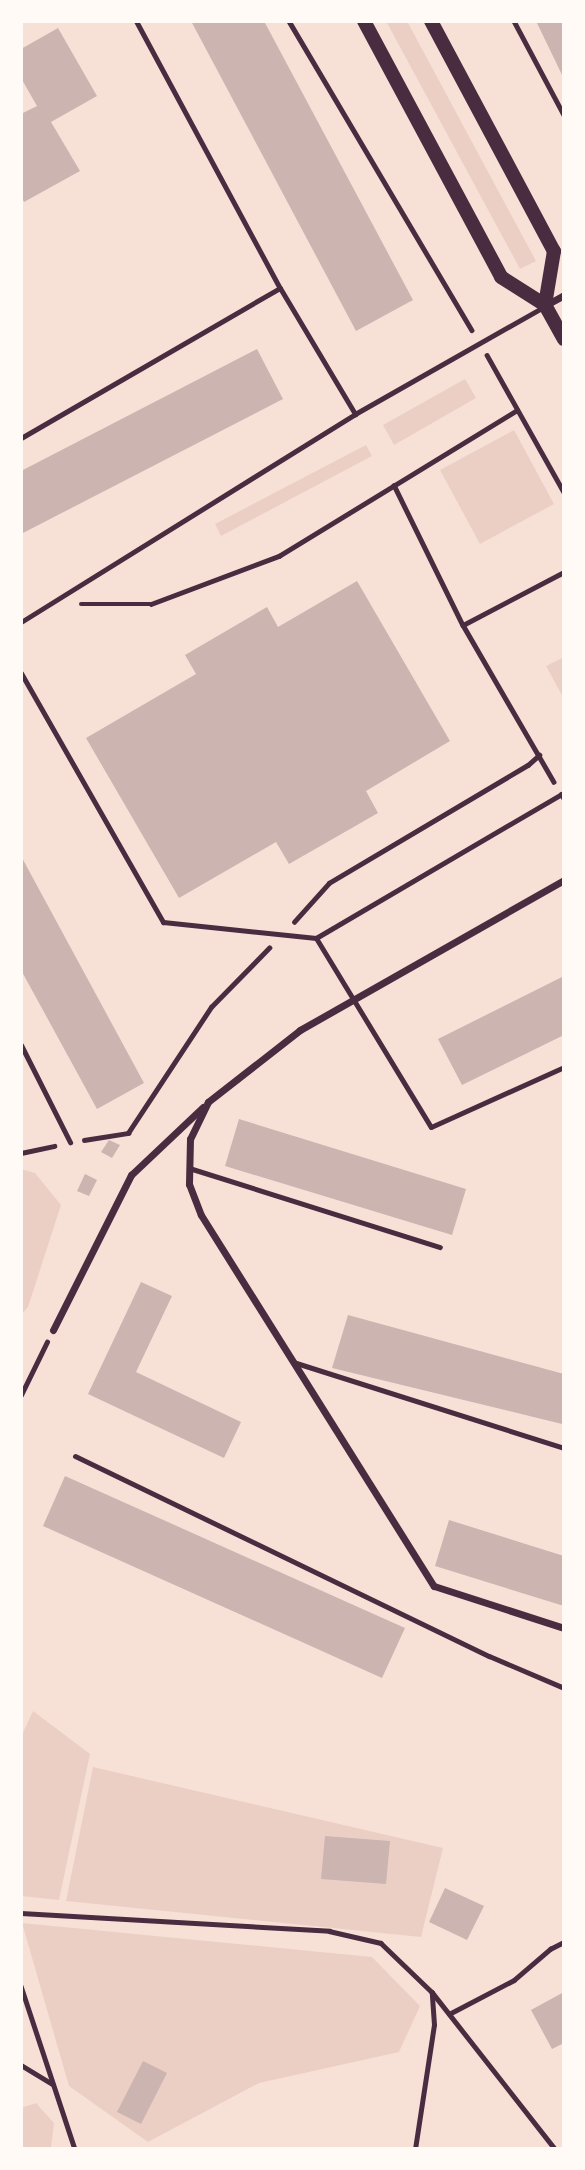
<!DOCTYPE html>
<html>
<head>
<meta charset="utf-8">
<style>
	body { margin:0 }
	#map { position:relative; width:585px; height:2170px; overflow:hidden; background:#f7e1d7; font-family:Ubuntu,sans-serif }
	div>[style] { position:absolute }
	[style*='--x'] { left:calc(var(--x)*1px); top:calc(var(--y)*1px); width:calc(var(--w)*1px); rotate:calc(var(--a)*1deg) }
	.green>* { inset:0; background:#ebcfc5 }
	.building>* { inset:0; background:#ccb4b1 }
	.path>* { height:4.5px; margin:-2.25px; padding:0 2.25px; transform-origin:2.25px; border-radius:2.25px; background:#4a2c40 }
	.service>* { height:5px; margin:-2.5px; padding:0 2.5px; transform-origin:2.5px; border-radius:2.5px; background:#4a2c40 }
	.minor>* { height:7px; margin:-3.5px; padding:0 3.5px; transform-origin:3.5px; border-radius:3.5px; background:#4a2c40 }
	.secondary>* { height:14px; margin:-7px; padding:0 7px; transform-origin:7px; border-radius:7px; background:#4a2c40 }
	span { translate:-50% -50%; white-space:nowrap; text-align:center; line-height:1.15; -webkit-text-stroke:5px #fffaf5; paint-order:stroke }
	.frame { position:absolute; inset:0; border:23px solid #fffaf5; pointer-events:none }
</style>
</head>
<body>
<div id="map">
	<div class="green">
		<i style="clip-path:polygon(386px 21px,407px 21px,536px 261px,520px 269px)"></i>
		<i style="clip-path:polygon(465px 379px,476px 398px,394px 445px,383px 425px)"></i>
		<i style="clip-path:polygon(514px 430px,554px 504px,480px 544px,440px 470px)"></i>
		<i style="clip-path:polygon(366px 445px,372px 456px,221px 536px,215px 524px)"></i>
		<i style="clip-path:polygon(564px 657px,564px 699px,546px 666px)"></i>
		<i style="clip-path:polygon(21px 1169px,35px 1173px,61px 1205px,28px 1307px,21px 1315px)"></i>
		<i style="clip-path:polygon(33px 1711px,90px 1754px,59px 1900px,21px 1896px,21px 1737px)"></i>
		<i style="clip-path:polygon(93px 1767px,443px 1848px,421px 1937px,66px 1901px)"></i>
		<i style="clip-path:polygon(22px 1923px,372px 1957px,420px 2006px,399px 2052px,259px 2083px,148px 2142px,69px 2086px)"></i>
		<i style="clip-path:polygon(36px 2103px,54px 2123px,51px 2147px,21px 2149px,21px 2108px)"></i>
	</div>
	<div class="building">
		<i style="clip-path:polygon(191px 21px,264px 21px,413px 300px,356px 331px)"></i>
		<i style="clip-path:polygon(536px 21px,564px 21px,564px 79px)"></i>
		<i style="clip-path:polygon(58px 28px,97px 96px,51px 122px,80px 171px,24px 202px,21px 196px,21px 114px,37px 106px,21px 78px,21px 49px)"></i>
		<i style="clip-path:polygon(257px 349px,283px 399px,21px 534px,21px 471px)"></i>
		<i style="clip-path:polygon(357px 581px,450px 741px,366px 791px,378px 813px,289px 864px,276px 842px,179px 898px,86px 738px,196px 674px,185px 655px,267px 607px,278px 627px)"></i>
		<i style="clip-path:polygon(21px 856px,144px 1083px,97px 1109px,21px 970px)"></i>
		<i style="clip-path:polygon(564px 976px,564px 1035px,462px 1085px,438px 1039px)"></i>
		<i style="clip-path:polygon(239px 1119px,466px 1189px,452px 1235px,225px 1166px)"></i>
		<i style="clip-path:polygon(109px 1140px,120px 1145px,112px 1158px,101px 1152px)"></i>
		<i style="clip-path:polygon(85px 1174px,97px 1180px,89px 1196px,77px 1191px)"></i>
		<i style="clip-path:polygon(141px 1282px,172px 1296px,136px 1372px,241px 1422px,224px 1458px,88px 1394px)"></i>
		<i style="clip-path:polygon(348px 1315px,564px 1374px,562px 1424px,332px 1368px)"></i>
		<i style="clip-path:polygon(65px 1476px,405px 1628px,382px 1678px,43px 1526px)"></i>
		<i style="clip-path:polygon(449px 1520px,564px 1556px,564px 1606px,435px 1566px)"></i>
		<i style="clip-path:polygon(325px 1836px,390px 1841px,386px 1884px,321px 1879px)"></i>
		<i style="clip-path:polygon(445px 1888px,484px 1906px,467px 1940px,429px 1922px)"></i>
		<i style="clip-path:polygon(564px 1992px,564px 2043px,552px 2049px,531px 2010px)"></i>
		<i style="clip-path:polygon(143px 2061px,167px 2073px,141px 2124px,117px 2112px)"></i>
	</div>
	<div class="path">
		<i style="--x:289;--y:21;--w:359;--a:59.4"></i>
		<i style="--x:514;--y:21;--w:106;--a:62"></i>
		<i style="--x:487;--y:355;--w:157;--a:60.7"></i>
		<i style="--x:394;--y:485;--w:156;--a:63.8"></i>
		<i style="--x:463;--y:625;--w:181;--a:59.9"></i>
		<i style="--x:81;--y:604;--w:70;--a:0"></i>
		<i style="--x:151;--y:604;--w:137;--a:-20.6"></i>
		<i style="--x:279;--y:556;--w:279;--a:-31.5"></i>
		<i style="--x:463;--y:625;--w:114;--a:-27.7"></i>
		<i style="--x:294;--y:922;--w:52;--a:-48.1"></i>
		<i style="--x:329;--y:883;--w:231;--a:-30.7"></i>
		<i style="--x:528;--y:765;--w:15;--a:-42"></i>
		<i style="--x:84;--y:1140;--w:45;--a:-9"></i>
		<i style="--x:128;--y:1133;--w:151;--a:-56.6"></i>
		<i style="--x:211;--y:1007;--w:83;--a:-45.5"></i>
		<i style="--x:21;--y:1153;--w:34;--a:-12"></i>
		<i style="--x:21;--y:1395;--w:59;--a:-63.9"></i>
		<i style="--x:21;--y:1913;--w:309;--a:3.3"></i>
		<i style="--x:329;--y:1931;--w:53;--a:13"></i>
		<i style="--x:381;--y:1943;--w:71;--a:43.9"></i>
		<i style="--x:432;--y:1992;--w:199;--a:51.9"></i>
		<i style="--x:21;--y:1986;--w:172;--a:71.7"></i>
		<i style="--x:449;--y:2014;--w:73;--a:-27.6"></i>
		<i style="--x:514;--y:1980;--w:48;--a:-40.7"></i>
		<i style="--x:550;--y:1949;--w:16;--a:-27"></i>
		<i style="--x:21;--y:2065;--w:37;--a:31"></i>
		<i style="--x:415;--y:2149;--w:125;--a:-81.3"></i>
		<i style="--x:434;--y:2025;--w:32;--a:-94"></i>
	</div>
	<div class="service">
		<i style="--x:136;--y:21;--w:303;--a:61.7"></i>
		<i style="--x:21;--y:438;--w:299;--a:-30.1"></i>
		<i style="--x:280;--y:288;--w:147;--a:59.2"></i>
		<i style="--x:21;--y:622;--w:393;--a:-31.9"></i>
		<i style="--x:355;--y:414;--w:216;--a:-29.6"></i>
		<i style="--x:21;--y:673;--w:287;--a:60.3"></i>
		<i style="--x:163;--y:922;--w:154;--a:6"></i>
		<i style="--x:316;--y:938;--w:284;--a:-30.4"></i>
		<i style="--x:561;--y:794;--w:6;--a:59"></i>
		<i style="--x:316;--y:938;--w:221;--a:58.7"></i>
		<i style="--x:431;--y:1127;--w:146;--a:-24.3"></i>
		<i style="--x:21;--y:1045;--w:109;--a:63.2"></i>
		<i style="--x:189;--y:1168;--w:263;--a:17.5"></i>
		<i style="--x:293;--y:1362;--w:284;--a:17.6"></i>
		<i style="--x:75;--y:1456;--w:460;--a:25.8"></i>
		<i style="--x:489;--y:1656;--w:82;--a:23.1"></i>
	</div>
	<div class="minor">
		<i style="--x:546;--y:305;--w:21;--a:-29"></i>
		<i style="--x:564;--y:880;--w:304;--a:150.4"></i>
		<i style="--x:300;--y:1030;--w:117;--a:142"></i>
		<i style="--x:208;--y:1102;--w:41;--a:115.9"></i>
		<i style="--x:190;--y:1139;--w:45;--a:91.3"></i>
		<i style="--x:189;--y:1184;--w:33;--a:69"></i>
		<i style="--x:201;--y:1215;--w:438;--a:57.9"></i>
		<i style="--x:434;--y:1586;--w:137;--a:17.9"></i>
		<i style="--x:53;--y:1330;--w:174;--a:-63.3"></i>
		<i style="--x:131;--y:1175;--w:99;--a:-43.4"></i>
	</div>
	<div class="secondary">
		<i style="--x:364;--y:21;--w:290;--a:61.8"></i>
		<i style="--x:501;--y:277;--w:52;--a:32.5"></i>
		<i style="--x:545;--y:305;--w:39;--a:61"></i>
		<i style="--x:431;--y:21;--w:261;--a:61.9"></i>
		<i style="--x:554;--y:251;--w:55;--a:99.5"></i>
	</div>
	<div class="frame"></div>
</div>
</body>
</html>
